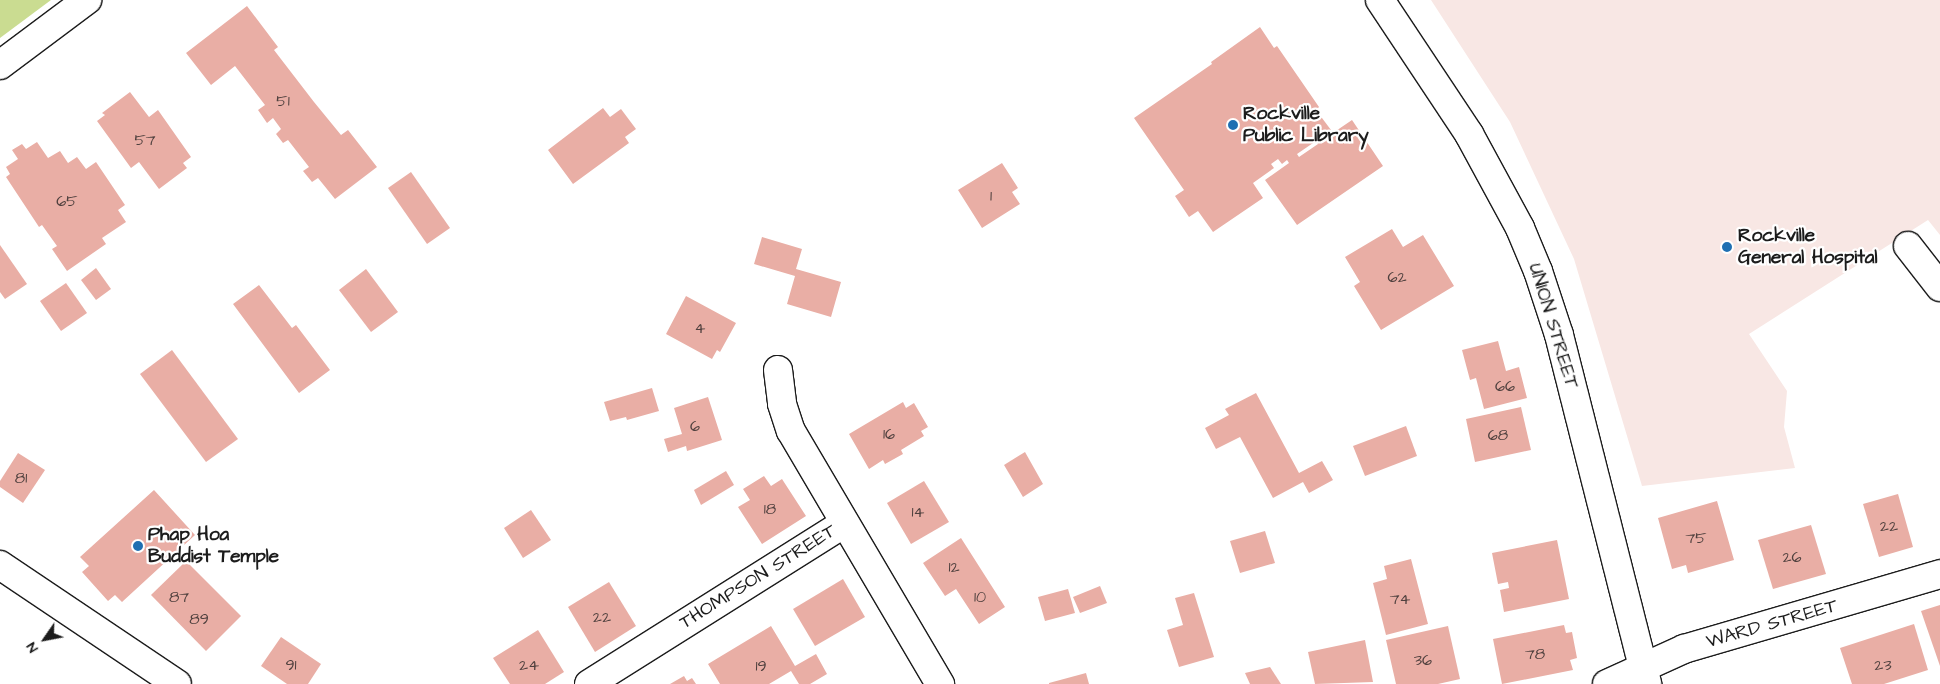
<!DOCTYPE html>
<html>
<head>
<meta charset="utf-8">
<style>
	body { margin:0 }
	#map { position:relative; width:1940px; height:684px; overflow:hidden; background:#fff; font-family:"Architects Daughter",sans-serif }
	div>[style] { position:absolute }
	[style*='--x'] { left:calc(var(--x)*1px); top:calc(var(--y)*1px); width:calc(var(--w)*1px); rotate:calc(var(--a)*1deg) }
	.built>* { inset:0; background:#f8e7e4 }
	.green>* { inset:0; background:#cadc91 }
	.building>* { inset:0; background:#e9aea5 }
	.roads { filter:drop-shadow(1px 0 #1c1c1c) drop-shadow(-1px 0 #1c1c1c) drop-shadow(0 1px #1c1c1c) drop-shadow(0 -1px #1c1c1c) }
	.street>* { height:28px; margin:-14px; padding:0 14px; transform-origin:14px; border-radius:14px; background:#fff }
	.secondary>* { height:28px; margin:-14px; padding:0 14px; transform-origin:14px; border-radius:14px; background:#fff }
	.dots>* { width:14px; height:14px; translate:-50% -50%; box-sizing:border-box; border:2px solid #fff; border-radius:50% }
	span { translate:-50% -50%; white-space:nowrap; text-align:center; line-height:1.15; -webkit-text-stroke:4.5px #fff; paint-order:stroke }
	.number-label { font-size:16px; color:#4f403e }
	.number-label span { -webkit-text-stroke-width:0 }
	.poi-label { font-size:19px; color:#1c1c1c; font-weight:700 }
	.left { translate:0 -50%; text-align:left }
	.street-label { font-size:19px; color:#1c1c1c }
	.north { position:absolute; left:20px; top:614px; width:50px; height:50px; -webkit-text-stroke:4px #fff; paint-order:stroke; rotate:237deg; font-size:14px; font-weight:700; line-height:20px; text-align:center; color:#1c1c1c }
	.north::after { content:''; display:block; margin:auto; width:18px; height:22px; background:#1c1c1c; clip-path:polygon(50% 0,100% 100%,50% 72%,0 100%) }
</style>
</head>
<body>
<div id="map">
	<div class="built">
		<i style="clip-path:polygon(1431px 0,1940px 0,1940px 235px,1928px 220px,1749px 334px,1787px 391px,1784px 427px,1795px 468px,1642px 486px,1574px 259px,1510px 122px)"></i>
	</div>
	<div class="green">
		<i style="clip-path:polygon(0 0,51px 0,0 38px)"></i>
	</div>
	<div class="building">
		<i style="clip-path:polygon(247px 6px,278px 47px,274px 50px,314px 102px,341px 135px,348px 130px,377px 167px,335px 199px,318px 178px,312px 182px,303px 171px,309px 167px,288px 140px,283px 143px,276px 134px,281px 129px,273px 118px,267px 123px,258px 110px,265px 105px,235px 66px,211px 85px,186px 53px)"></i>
		<i style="clip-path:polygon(evenodd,1260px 27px,1274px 48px,1277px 46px,1319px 107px,1316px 110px,1331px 130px,1325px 134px,1327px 137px,1352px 120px,1383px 166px,1297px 225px,1265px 180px,1289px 163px,1287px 160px,1282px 164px,1278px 159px,1271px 164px,1274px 168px,1253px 183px,1263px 198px,1213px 232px,1198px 211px,1189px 217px,1175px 196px,1184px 190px,1134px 118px,1212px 64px,1211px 62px,1260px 27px,1316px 141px,1318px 144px,1299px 157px,1297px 154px,1316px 141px)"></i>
		<i style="clip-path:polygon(130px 92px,149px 117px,158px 110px,191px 157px,183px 163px,187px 168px,159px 189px,139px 162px,131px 168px,97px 121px,105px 115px,102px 113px)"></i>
		<i style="clip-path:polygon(603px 108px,610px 117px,621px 109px,636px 129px,625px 137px,629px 143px,573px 184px,548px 150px)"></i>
		<i style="clip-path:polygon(37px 142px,48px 158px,60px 151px,68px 163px,77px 157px,86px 169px,96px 162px,125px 205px,118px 210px,126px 222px,102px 238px,106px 244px,67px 271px,52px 249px,57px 246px,42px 225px,39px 227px,6px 177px,10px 174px,6px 167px,18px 159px,12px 150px,22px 144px,26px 149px)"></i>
		<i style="clip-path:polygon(1002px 163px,1018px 188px,1012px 192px,1020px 204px,982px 228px,958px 190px)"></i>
		<i style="clip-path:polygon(411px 172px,450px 228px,427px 244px,388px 188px)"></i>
		<i style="clip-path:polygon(1392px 229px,1403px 247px,1423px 235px,1454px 286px,1381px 330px,1354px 286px,1360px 282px,1345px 257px)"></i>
		<i style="clip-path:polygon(762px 237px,802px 249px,796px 269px,841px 282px,831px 317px,787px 304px,795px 276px,754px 264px)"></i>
		<i style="clip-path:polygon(0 245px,27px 284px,5px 299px,0 292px)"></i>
		<i style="clip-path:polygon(96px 268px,111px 289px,96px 300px,81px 280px)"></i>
		<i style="clip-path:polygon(366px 269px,398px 312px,371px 332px,339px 290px)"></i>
		<i style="clip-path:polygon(66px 283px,87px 313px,61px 331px,40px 301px)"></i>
		<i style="clip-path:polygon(259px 285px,292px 328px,296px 325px,330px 370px,299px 393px,233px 304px)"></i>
		<i style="clip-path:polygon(686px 296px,736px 323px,720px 352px,717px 350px,712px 359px,666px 334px)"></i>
		<i style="clip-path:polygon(1498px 341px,1506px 371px,1519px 367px,1527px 398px,1484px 409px,1476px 378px,1470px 380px,1462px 350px)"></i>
		<i style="clip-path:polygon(172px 350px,238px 439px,206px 462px,140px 374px)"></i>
		<i style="clip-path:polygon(652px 388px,659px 411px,627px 420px,626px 417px,610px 421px,604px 402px)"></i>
		<i style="clip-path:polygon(1256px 393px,1299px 473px,1322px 461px,1333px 480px,1309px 493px,1303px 482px,1273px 498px,1240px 437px,1216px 449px,1205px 428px,1229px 415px,1225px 409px)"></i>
		<i style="clip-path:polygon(708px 397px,722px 440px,687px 451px,686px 446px,668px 452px,664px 439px,682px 434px,674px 408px)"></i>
		<i style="clip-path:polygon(903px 402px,906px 408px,914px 403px,928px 427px,921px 431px,924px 436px,901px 450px,903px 454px,885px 464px,883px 460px,869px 469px,849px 434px)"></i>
		<i style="clip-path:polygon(1521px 407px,1531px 450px,1475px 462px,1466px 419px)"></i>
		<i style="clip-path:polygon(1406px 426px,1417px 456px,1365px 476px,1353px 446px)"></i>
		<i style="clip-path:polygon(1025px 452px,1043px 484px,1023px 497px,1004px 465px)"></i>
		<i style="clip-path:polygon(18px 453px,45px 470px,23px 503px,0 487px,0 481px)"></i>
		<i style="clip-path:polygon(726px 471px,734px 485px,701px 505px,694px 490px)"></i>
		<i style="clip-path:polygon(764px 476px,771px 486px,782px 479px,806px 516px,762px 544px,738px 507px,750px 500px,743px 489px)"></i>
		<i style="clip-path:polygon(924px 481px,949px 522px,911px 544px,887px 503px)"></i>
		<i style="clip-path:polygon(154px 490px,195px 535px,122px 602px,115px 595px,108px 601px,82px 572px,89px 566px,80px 557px)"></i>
		<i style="clip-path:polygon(1898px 494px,1913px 547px,1879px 557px,1863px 504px)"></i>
		<i style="clip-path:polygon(1717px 501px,1734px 560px,1688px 573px,1686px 565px,1672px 569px,1658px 518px)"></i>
		<i style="clip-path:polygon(531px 510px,551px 540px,523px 558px,504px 528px)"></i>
		<i style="clip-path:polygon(1811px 525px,1826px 574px,1773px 589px,1758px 540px)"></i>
		<i style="clip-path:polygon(1265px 531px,1275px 563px,1240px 573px,1230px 541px)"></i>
		<i style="clip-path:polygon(961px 538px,1005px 607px,979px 624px,956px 589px,945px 596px,923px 563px)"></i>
		<i style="clip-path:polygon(1557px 540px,1569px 599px,1504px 612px,1500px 590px,1509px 588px,1508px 582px,1498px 584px,1492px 553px)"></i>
		<i style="clip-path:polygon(1411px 559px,1428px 624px,1386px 635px,1373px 583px,1387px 579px,1384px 566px)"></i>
		<i style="clip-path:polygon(186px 561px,241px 616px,206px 651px,151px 595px)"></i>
		<i style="clip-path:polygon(843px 579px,865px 617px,815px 646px,793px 609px)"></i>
		<i style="clip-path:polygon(609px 582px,636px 626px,595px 652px,568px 607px)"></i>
		<i style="clip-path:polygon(1100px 586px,1107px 603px,1080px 613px,1073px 597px)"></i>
		<i style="clip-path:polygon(1068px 589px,1075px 613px,1045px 621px,1038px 597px)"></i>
		<i style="clip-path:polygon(1194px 593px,1214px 657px,1179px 667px,1167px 630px,1183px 625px,1175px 598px)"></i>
		<i style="clip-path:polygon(1940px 605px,1940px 666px,1921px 611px)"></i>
		<i style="clip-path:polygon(1914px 624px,1928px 670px,1884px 684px,1852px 684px,1840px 648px)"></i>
		<i style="clip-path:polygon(1564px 625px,1566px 633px,1572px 632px,1577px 658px,1570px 660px,1573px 670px,1502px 684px,1493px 639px)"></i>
		<i style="clip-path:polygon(771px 626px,795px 666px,816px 654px,827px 674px,810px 684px,799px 684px,791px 671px,769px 684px,720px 684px,708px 664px)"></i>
		<i style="clip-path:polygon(1448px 626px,1460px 679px,1438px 684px,1396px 684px,1386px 640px)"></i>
		<i style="clip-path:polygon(538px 630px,564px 672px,545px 684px,510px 684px,493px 658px)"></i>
		<i style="clip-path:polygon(281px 637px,321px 664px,308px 684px,287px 684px,261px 666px)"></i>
		<i style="clip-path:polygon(1365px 640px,1373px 682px,1315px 684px,1308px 652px)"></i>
		<i style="clip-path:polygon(1270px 667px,1281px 684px,1250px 684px,1245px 673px)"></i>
		<i style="clip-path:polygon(1086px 673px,1089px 684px,1049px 684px,1049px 683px)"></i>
		<i style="clip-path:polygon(684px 676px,687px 681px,692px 678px,696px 684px,670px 684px)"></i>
	</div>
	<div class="roads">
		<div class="street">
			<i style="--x:1908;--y:246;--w:52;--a:52"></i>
			<i style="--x:778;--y:370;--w:34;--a:83"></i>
			<i style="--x:782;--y:404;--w:28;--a:72"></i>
			<i style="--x:791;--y:431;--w:294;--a:59.5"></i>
			<i style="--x:0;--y:565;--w:213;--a:33.9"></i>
			<i style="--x:589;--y:684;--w:302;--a:-32.2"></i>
			<i style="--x:1607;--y:684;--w:85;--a:-24.4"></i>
			<i style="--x:1684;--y:649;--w:267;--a:-16.3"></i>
		</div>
		<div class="secondary">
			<i style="--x:1380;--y:0;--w:161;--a:56.4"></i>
			<i style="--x:1469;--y:134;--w:107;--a:61.5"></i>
			<i style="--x:1520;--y:228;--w:47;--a:67.3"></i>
			<i style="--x:1538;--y:271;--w:67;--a:71.8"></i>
			<i style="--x:1559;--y:335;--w:360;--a:75.8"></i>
			<i style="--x:0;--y:65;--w:109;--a:-36.8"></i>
		</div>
	</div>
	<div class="dots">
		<i style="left:1233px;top:125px;background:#1f6fb2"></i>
		<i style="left:1727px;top:247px;background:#1f6fb2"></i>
		<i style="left:138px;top:546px;background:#1f6fb2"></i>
	</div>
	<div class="number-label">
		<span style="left:283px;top:101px">51</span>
		<span style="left:145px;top:140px">57</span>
		<span style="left:991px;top:196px">1</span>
		<span style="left:67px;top:201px">65</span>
		<span style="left:1397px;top:277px">62</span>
		<span style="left:700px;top:328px">4</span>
		<span style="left:1505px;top:386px">66</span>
		<span style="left:695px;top:426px">6</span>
		<span style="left:889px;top:434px">16</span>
		<span style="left:1498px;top:435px">68</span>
		<span style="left:21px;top:478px">81</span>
		<span style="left:770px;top:509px">18</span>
		<span style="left:918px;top:512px">14</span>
		<span style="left:1889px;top:526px">22</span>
		<span style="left:1696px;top:538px">75</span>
		<span style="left:1792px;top:557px">26</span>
		<span style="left:954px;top:567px">12</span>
		<span style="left:179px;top:597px">87</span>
		<span style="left:980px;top:597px">10</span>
		<span style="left:1400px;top:599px">74</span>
		<span style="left:602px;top:617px">22</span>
		<span style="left:199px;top:619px">89</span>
		<span style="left:1535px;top:654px">78</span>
		<span style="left:1423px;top:660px">36</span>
		<span style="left:291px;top:665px">91</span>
		<span style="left:529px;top:665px">24</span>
		<span style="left:1883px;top:665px">23</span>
		<span style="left:761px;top:666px">19</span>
	</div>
	<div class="poi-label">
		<span class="left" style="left:1243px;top:125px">Rockville<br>Public Library</span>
		<span class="left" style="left:1738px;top:247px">Rockville<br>General Hospital</span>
		<span class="left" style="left:148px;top:546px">Phap Hoa<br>Buddist Temple</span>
	</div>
	<div class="street-label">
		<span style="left:1553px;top:326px;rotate:73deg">UNION STREET</span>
		<span style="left:758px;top:577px;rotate:-32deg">THOMPSON STREET</span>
		<span style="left:1772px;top:624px;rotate:-16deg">WARD STREET</span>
	</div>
	<div class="north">N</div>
</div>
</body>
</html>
